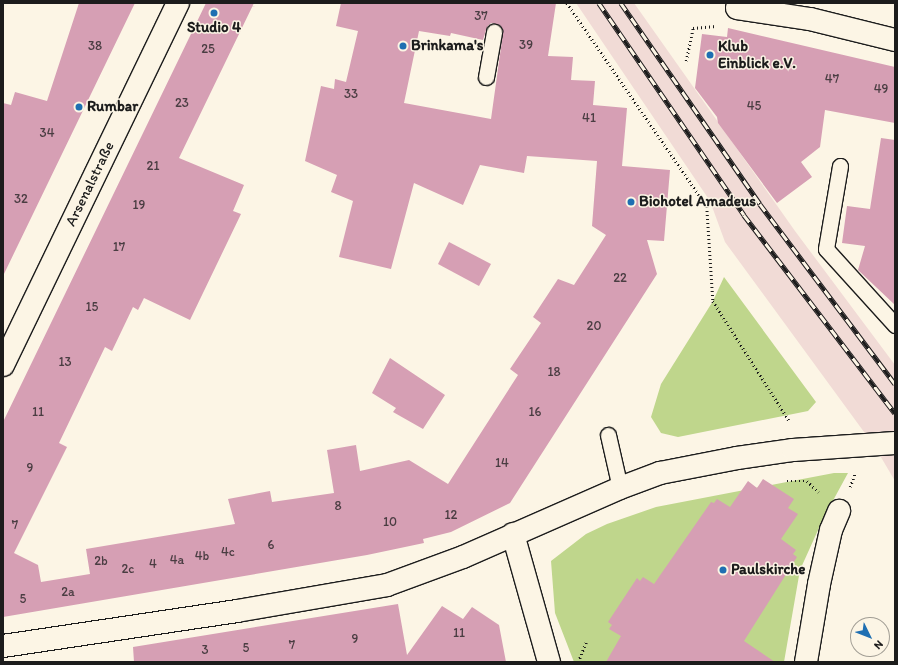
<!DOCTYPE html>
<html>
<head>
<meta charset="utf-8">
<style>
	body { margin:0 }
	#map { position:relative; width:898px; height:665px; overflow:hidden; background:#fcf5e5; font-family:Itim,sans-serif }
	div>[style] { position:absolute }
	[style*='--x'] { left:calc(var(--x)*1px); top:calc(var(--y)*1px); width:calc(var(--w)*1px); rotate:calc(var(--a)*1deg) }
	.built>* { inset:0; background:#f1dbd6 }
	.green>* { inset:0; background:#bfd68c }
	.building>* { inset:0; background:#d69fb4 }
	.path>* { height:2.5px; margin-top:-1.25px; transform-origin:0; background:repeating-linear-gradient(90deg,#1c1c1c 0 1px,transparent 0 4px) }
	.roads { filter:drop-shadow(1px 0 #1c1c1c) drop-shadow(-1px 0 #1c1c1c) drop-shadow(0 1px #1c1c1c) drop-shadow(0 -1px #1c1c1c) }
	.lane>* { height:15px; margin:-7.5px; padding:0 7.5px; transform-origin:7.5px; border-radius:7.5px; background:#fcf5e5 }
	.street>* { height:22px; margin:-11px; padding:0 11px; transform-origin:11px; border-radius:11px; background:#fcf5e5 }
	.rail>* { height:4.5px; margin-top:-2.25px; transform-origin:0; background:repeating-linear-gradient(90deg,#fcf5e5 0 9px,#1c1c1c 0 18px); box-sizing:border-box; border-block:1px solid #1c1c1c }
	.dots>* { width:11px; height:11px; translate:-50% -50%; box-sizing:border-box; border:2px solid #fcf5e5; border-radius:50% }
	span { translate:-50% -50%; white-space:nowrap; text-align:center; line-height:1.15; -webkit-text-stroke:3px #fcf5e5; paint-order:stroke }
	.number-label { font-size:13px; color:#4a3d42 }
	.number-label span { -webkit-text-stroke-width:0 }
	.poi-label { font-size:15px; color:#1c1c1c; font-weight:700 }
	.left { translate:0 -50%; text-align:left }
	.street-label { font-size:15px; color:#1c1c1c }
	.frame { position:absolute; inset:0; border:4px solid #1c1c1c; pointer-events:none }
	.north { position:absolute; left:850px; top:617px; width:40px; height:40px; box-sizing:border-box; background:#fcf5e5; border:1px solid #a29e95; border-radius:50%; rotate:133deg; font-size:11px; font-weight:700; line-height:16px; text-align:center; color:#1c1c1c }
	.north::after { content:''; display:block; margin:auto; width:14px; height:18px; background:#1f6fb2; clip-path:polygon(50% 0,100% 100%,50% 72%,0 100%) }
</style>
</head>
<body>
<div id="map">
	<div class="built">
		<i style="clip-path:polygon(576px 3px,634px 3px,795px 231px,895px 365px,895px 481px,875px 447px,725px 242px,710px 201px)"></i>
	</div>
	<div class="green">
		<i style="clip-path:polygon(724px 277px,816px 402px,808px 411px,678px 437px,661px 433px,651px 417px,661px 384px,713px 301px)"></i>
		<i style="clip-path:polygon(834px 473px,848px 473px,823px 519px,800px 570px,784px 662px,574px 662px,555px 613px,551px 561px,586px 534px,607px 524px,656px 507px)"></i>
	</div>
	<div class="building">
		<i style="clip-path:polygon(79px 3px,135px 3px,3px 276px,3px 103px,11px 105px,15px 92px,47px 101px)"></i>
		<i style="clip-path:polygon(evenodd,206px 3px,254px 3px,179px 158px,244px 185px,233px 211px,241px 214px,190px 320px,144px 298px,138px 310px,133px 307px,112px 351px,105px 347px,59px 443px,67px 447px,14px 553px,38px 565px,41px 582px,90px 574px,86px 549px,235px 524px,228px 499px,270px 491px,272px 502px,334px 493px,327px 450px,356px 445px,360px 471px,409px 460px,448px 484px,518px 375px,510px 369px,541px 323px,533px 317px,558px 279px,574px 285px,606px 235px,592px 226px,597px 161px,527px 156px,524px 173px,480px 165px,463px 205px,414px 183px,391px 269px,339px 257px,353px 201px,331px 192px,337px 175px,305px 161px,321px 86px,334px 89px,335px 79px,346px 82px,358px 31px,336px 26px,341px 3px,556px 3px,548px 56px,573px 57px,571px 80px,595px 81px,593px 105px,627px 108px,622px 166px,670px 170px,664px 241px,647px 240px,657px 274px,510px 503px,451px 532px,423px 539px,424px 543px,367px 555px,3px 617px,3px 422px,206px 3px,491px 23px,500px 25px,503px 33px,491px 119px,404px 103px,419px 31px,450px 36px,451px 33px,483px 40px,487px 27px,491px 23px)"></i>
		<i style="clip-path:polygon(728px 28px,895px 67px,895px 123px,825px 110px,820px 147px,801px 162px,812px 177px,777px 203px,718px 123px,717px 117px,695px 88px,702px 34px,727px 37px)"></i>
		<i style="clip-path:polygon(881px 138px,895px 140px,895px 305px,858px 270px,865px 246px,842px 243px,847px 206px,870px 209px)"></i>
		<i style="clip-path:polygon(449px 242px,491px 264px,479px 286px,438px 264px)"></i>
		<i style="clip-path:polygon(390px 358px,445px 395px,423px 429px,393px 412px,396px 408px,372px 393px)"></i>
		<i style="clip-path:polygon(763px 479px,794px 499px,788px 508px,798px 514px,781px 539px,796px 550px,793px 554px,797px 557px,744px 641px,775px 662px,606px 662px,621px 636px,609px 629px,612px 625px,608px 622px,637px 578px,640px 581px,643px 577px,654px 584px,711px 502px,714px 503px,717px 499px,730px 507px,748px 481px,757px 488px)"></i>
		<i style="clip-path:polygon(398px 604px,407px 655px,442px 606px,463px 619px,472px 607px,499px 625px,506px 662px,134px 662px,133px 647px)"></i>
	</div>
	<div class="path">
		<i style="--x:567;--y:3;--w:247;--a:55.5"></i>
		<i style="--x:707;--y:207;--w:94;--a:86.3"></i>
		<i style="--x:713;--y:301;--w:143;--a:57.5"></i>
		<i style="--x:686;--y:61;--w:34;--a:-78"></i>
		<i style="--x:693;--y:28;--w:23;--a:-5"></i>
		<i style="--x:787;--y:481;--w:20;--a:0"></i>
		<i style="--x:807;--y:481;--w:16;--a:43"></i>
		<i style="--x:850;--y:487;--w:15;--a:-70"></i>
		<i style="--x:578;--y:662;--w:22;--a:-68"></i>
	</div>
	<div class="roads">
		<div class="lane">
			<i style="--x:486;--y:77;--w:46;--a:-79.9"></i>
			<i style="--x:840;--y:166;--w:84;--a:99.6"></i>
			<i style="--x:826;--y:249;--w:103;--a:47.8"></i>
			<i style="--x:608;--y:435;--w:54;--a:77.2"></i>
		</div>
		<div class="street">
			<i style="--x:737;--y:8;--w:74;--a:8.6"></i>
			<i style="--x:810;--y:19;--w:88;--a:13.9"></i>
			<i style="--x:3;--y:365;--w:402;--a:-64.2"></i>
			<i style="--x:513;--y:534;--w:133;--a:74.3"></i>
			<i style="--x:3;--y:646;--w:237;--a:-8.5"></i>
			<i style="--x:237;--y:611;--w:152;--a:-9.8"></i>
			<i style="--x:387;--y:585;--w:81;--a:-20.2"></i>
			<i style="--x:463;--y:557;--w:171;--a:-23.7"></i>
			<i style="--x:620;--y:488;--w:43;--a:-20.6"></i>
			<i style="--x:660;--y:473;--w:78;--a:-11"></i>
			<i style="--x:737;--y:458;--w:57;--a:-8.1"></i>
			<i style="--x:793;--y:450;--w:102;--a:-3.9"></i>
			<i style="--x:806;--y:662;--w:79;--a:-80.5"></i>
			<i style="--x:819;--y:584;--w:55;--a:-77.5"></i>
			<i style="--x:831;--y:530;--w:21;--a:-67"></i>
		</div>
	</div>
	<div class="rail">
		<i style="--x:599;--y:3;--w:257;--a:55.6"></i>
		<i style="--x:744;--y:215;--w:249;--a:52.7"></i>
		<i style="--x:621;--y:3;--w:244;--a:55.3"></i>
		<i style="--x:760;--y:204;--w:225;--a:53.1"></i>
	</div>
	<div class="dots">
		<i style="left:214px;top:13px;background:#1f6fb2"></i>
		<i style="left:403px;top:46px;background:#1f6fb2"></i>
		<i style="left:710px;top:55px;background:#1f6fb2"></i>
		<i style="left:79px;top:107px;background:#1f6fb2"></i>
		<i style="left:631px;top:202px;background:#1f6fb2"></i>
		<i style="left:723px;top:570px;background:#1f6fb2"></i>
	</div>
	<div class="number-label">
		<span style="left:481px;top:16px">37</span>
		<span style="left:526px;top:45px">39</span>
		<span style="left:95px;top:46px">38</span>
		<span style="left:208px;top:49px">25</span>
		<span style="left:832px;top:79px">47</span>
		<span style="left:881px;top:89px">49</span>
		<span style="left:351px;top:94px">33</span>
		<span style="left:182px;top:103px">23</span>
		<span style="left:754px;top:106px">45</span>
		<span style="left:589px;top:118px">41</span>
		<span style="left:47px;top:133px">34</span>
		<span style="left:153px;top:166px">21</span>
		<span style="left:21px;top:199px">32</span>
		<span style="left:139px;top:205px">19</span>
		<span style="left:119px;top:247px">17</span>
		<span style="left:620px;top:278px">22</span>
		<span style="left:92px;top:307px">15</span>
		<span style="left:594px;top:326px">20</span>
		<span style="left:65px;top:362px">13</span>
		<span style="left:554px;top:372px">18</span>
		<span style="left:38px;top:412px">11</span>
		<span style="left:535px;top:412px">16</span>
		<span style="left:502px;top:463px">14</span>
		<span style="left:30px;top:468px">9</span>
		<span style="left:338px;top:506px">8</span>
		<span style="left:451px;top:515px">12</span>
		<span style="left:390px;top:522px">10</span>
		<span style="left:15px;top:525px">7</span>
		<span style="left:271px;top:545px">6</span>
		<span style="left:228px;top:552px">4c</span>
		<span style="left:202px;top:556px">4b</span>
		<span style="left:177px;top:560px">4a</span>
		<span style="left:101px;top:561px">2b</span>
		<span style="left:153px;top:564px">4</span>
		<span style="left:128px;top:569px">2c</span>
		<span style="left:68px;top:592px">2a</span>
		<span style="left:23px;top:599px">5</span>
		<span style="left:459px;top:633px">11</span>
		<span style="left:355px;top:639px">9</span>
		<span style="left:292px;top:645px">7</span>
		<span style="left:246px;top:648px">5</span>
		<span style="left:205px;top:650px">3</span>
	</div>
	<div class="poi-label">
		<span style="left:214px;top:28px">Studio 4</span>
		<span class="left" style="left:411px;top:46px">Brinkama's</span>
		<span class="left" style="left:718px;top:55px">Klub<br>Einblick e.V.</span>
		<span class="left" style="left:87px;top:107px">Rumbar</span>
		<span class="left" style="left:639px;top:202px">Biohotel Amadeus</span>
		<span class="left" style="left:731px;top:570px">Paulskirche</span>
	</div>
	<div class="street-label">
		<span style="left:90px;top:184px;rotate:-64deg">Arsenalstraße</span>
	</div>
	<div class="frame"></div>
	<div class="north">N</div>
</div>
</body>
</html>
